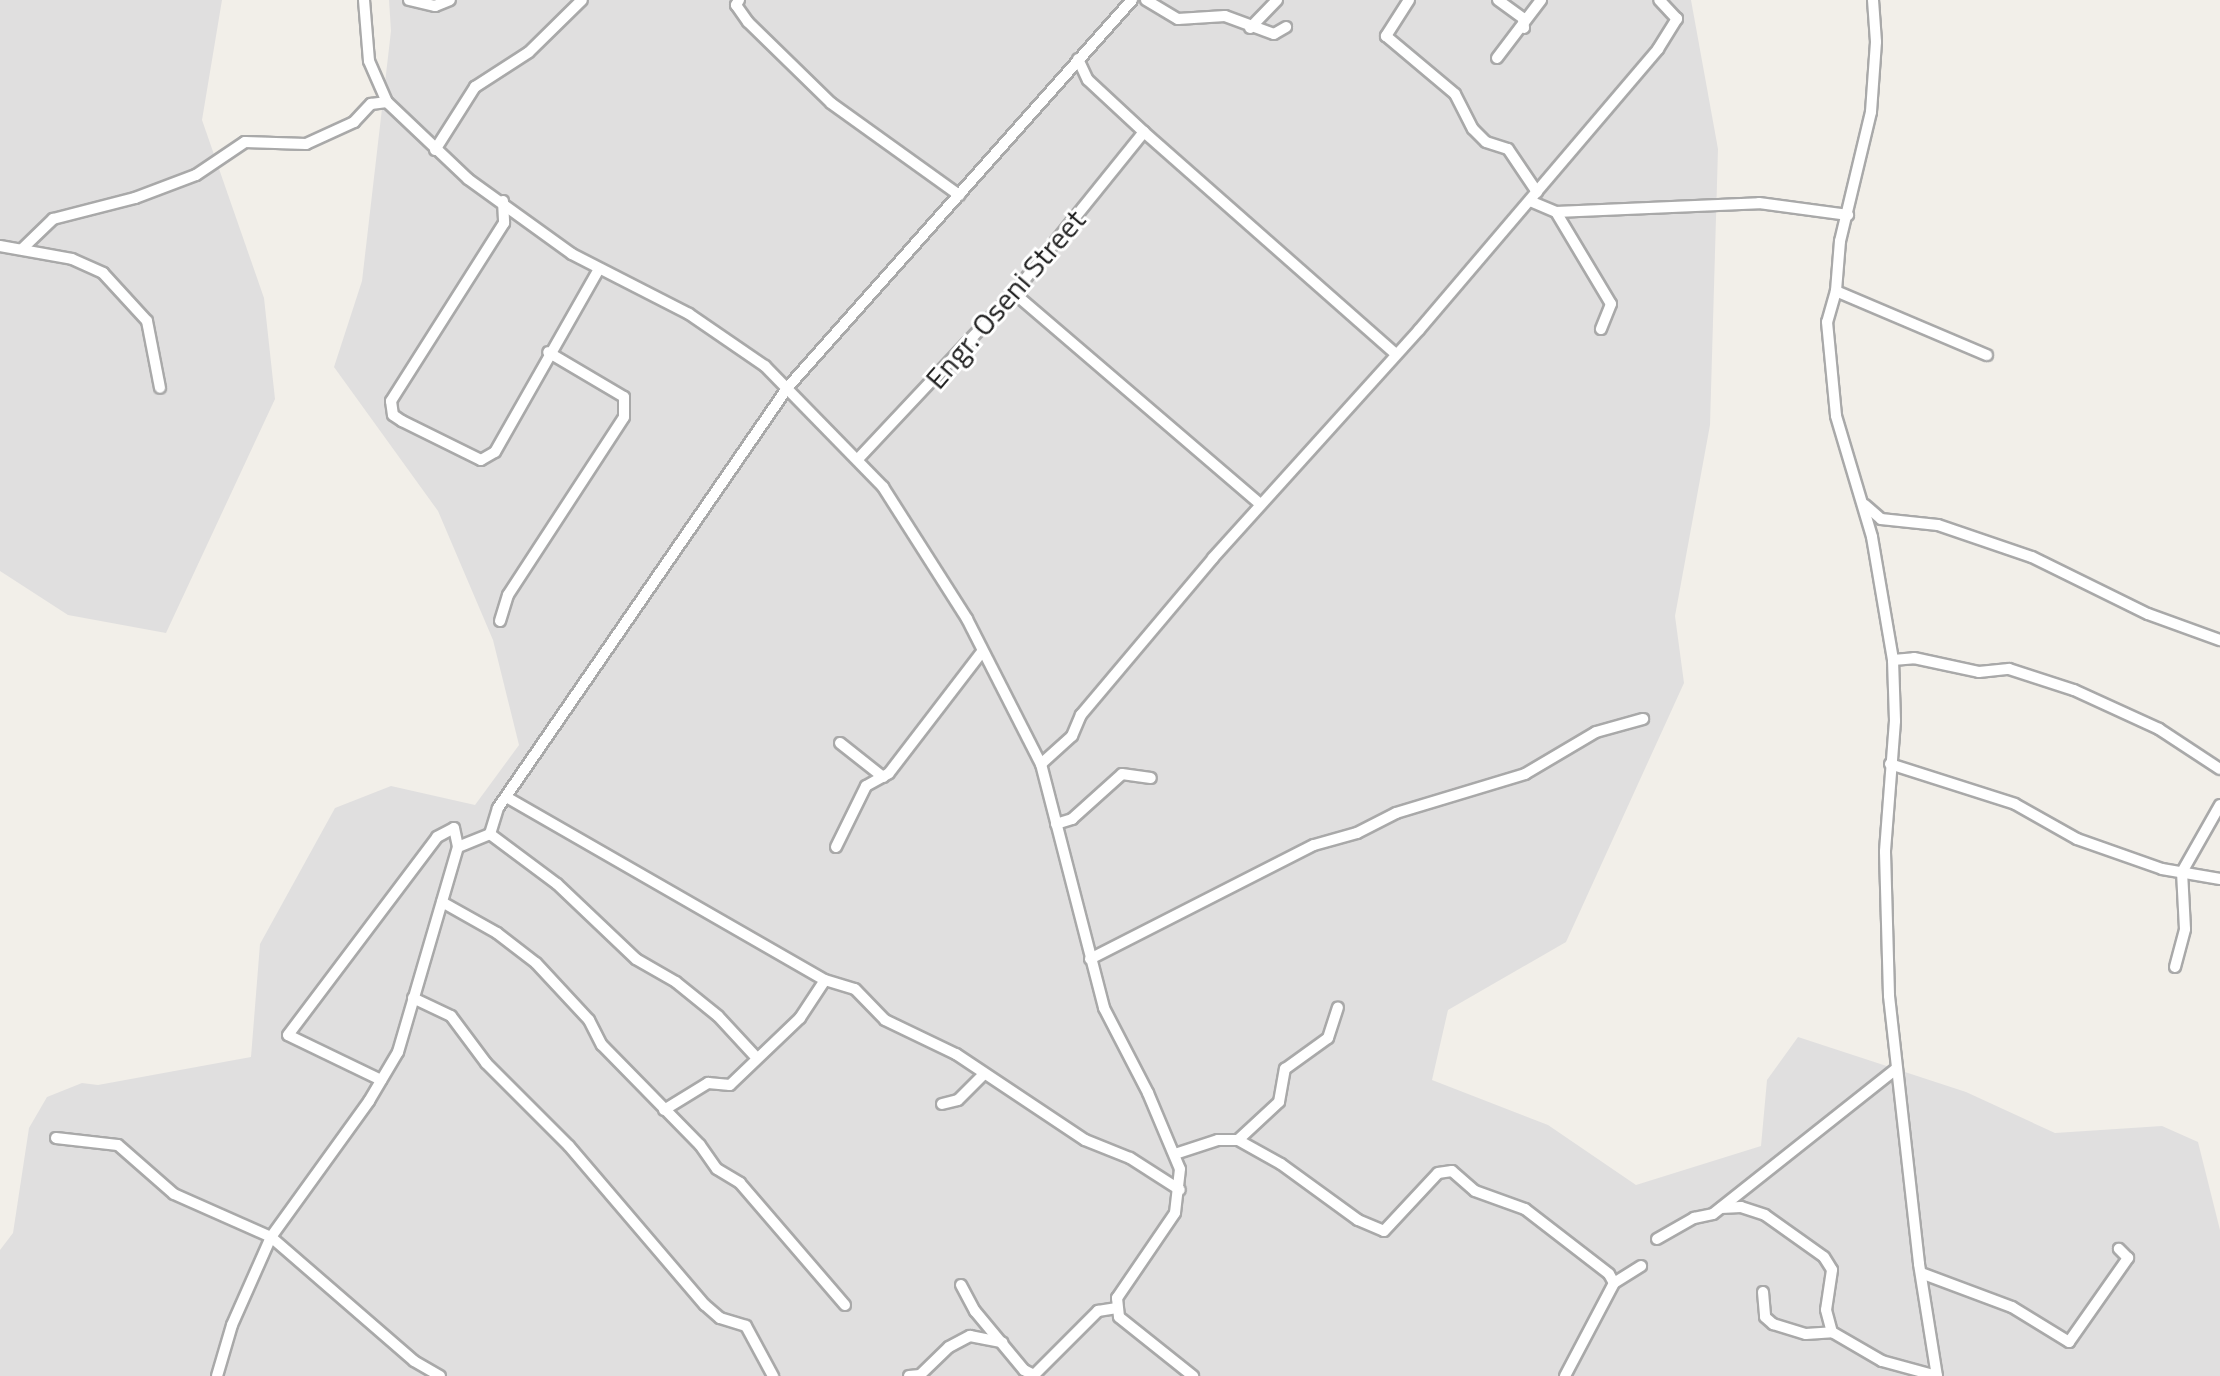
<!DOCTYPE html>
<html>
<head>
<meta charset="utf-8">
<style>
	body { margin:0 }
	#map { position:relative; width:2220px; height:1376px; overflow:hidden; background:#f2efe9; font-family:"Titillium Web",sans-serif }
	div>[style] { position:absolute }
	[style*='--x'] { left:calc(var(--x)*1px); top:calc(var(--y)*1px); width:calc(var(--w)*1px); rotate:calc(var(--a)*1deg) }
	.residential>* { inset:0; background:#e0dfdf }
	.roads { filter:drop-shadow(2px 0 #a9a9a9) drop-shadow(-2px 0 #a9a9a9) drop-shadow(0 2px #a9a9a9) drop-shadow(0 -2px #a9a9a9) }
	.minor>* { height:10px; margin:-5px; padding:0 5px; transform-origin:5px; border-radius:5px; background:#fff }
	span { translate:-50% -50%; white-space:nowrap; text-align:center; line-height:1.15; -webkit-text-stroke:6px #fff; paint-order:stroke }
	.street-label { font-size:30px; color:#222 }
</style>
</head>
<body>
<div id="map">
	<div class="residential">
		<i style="clip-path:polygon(0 0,222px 0,202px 120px,264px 298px,275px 399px,166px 633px,68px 615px,0 571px)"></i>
		<i style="clip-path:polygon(389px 0,1691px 0,1718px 149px,1710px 425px,1675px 616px,1684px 683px,1566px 942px,1448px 1010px,1432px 1080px,1548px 1125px,1636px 1185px,1761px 1146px,1767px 1080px,1798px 1037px,1966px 1092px,2055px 1133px,2162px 1126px,2198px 1142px,2220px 1230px,2220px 1376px,0 1376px,0 1250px,13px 1233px,29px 1128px,47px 1097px,82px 1083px,98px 1085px,251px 1057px,260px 944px,335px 808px,391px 786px,475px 805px,519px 745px,493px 640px,438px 511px,334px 367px,362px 281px,391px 31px)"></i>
	</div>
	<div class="roads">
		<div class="minor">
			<i style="--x:364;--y:0;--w:61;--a:85.3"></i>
			<i style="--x:369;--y:61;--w:45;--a:66.3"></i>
			<i style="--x:387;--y:102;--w:112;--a:43.5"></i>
			<i style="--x:468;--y:179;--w:128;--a:35.8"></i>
			<i style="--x:572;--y:254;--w:131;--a:27.1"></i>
			<i style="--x:689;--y:314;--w:92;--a:34.4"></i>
			<i style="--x:765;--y:366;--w:169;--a:45.7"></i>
			<i style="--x:883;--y:487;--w:156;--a:57.5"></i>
			<i style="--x:967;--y:619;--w:163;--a:63"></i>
			<i style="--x:1041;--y:764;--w:252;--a:75.5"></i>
			<i style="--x:1104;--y:1008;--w:96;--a:62.6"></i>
			<i style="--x:1148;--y:1093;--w:82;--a:67.2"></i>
			<i style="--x:1180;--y:1169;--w:44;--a:96.5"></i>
			<i style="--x:1175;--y:1213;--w:103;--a:124.3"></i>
			<i style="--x:1117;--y:1298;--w:19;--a:84"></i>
			<i style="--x:1119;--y:1317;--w:95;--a:38.6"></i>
			<i style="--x:409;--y:0;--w:27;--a:13"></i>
			<i style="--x:435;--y:6;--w:16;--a:-22"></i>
			<i style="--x:739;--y:0;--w:6;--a:121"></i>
			<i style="--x:736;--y:5;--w:21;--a:55"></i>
			<i style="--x:748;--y:22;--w:116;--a:44.3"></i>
			<i style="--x:831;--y:103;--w:158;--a:35.7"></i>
			<i style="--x:1146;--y:0;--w:37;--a:31"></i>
			<i style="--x:1178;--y:19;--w:47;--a:-3.7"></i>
			<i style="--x:1225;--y:16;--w:52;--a:20.2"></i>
			<i style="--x:1274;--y:34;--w:14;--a:-30"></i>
			<i style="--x:1409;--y:0;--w:43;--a:122.6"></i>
			<i style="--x:1386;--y:36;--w:90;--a:40"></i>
			<i style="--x:1455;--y:94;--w:39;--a:63"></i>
			<i style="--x:1473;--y:129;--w:18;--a:45"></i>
			<i style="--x:1486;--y:142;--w:23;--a:18"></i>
			<i style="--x:1508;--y:149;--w:52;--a:56"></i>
			<i style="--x:1498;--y:0;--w:31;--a:36"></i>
			<i style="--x:1523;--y:18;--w:10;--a:84"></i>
			<i style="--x:1873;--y:0;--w:42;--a:85.9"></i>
			<i style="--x:1876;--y:42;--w:70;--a:94.1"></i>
			<i style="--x:1871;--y:112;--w:133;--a:103.5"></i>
			<i style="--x:1840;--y:241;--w:50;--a:94.6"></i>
			<i style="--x:1836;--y:291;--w:32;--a:106"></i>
			<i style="--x:1827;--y:322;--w:94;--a:84.5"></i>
			<i style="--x:1836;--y:416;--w:126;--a:73.4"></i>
			<i style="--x:1872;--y:537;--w:125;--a:80.3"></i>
			<i style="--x:1893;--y:660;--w:61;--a:88.1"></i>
			<i style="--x:1895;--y:721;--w:131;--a:94.4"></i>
			<i style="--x:1885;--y:852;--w:144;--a:88.4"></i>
			<i style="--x:1889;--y:996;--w:270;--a:83.6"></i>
			<i style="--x:1919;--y:1264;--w:113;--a:80.9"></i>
			<i style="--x:1250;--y:28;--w:39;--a:-46"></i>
			<i style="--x:1497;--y:58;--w:73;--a:-52.8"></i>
			<i style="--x:1078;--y:59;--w:23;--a:65"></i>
			<i style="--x:1088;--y:80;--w:76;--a:42.9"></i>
			<i style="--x:1144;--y:132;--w:334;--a:41.4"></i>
			<i style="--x:435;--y:150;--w:75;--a:-57.6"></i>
			<i style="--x:475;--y:87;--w:64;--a:-32.9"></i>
			<i style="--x:529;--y:52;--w:74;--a:-44.5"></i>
			<i style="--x:503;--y:201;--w:22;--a:87"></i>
			<i style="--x:504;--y:223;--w:211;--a:122.4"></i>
			<i style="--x:391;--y:401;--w:14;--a:82"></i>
			<i style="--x:393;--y:415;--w:11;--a:34"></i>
			<i style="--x:402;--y:421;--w:88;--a:26.3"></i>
			<i style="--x:481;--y:460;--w:16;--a:-30"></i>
			<i style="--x:495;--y:452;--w:208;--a:-60.4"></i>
			<i style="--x:1530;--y:201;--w:28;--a:23"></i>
			<i style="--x:1556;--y:212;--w:107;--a:59.1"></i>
			<i style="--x:1611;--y:304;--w:27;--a:112"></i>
			<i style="--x:1556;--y:212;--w:203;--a:-2.5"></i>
			<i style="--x:1759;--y:203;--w:90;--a:7.7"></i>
			<i style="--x:0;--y:246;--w:73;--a:10.2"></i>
			<i style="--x:72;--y:259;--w:34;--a:24"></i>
			<i style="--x:103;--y:273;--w:65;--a:47.5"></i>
			<i style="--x:147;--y:321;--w:68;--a:79"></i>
			<i style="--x:23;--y:248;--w:42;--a:-44"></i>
			<i style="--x:53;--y:219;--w:85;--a:-14.4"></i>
			<i style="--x:135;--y:198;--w:65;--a:-20.7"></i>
			<i style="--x:196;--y:175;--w:59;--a:-34"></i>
			<i style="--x:245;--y:142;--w:61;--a:1.9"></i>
			<i style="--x:306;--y:144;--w:53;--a:-24.6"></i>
			<i style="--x:354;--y:122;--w:25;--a:-47"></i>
			<i style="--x:371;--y:104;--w:16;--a:-7"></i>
			<i style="--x:1836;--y:291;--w:164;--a:23"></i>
			<i style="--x:1014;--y:293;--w:324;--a:40.6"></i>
			<i style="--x:858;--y:459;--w:228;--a:-46.8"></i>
			<i style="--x:1014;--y:293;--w:207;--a:-51.1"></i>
			<i style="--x:1865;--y:505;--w:21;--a:41"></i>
			<i style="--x:1881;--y:519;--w:57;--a:6"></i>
			<i style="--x:1938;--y:525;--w:99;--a:18.8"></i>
			<i style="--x:2032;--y:557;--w:129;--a:26.2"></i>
			<i style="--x:2148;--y:614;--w:77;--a:19.9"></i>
			<i style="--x:500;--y:621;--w:27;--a:-73"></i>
			<i style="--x:508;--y:595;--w:212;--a:-56.9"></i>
			<i style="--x:624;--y:417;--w:20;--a:-90"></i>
			<i style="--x:624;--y:397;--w:88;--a:-149.4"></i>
			<i style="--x:1893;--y:660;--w:21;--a:-5"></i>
			<i style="--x:1914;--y:658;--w:66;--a:12.2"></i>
			<i style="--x:1979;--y:672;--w:30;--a:-6"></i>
			<i style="--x:2009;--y:669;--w:68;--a:17.9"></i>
			<i style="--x:2074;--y:690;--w:94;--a:24.6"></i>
			<i style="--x:2159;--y:729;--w:73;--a:33.3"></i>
			<i style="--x:840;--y:743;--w:55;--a:38.3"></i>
			<i style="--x:1041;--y:764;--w:42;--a:-42.1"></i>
			<i style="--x:1072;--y:736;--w:23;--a:-67"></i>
			<i style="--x:1081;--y:715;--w:205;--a:-49.9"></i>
			<i style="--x:1213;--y:558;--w:307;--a:-47.9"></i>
			<i style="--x:1419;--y:330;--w:369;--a:-49.6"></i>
			<i style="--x:1658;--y:49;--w:36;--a:-58"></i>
			<i style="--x:1677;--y:19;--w:26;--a:-133"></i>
			<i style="--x:1890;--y:764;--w:131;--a:17.7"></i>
			<i style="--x:2015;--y:804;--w:71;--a:29.4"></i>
			<i style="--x:2077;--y:839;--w:90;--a:19.4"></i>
			<i style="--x:2162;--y:869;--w:59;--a:9.8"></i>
			<i style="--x:508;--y:798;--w:366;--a:29.9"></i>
			<i style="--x:825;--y:980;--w:31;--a:17"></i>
			<i style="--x:855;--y:989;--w:43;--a:45.9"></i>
			<i style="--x:885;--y:1020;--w:79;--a:25.6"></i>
			<i style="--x:956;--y:1054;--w:155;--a:33.7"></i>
			<i style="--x:1085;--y:1140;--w:48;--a:21.8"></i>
			<i style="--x:1130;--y:1158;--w:59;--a:32.6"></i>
			<i style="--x:1056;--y:824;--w:17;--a:-17"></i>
			<i style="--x:1072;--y:819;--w:67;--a:-42"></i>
			<i style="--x:1122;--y:774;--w:29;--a:8"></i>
			<i style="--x:836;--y:847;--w:68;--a:-63.8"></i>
			<i style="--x:866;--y:786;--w:26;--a:-29"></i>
			<i style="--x:889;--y:773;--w:153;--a:-52.5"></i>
			<i style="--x:442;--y:902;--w:63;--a:29.4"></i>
			<i style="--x:497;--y:933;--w:49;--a:37.6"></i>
			<i style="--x:536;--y:963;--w:78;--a:47.1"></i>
			<i style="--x:589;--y:1020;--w:28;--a:63"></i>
			<i style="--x:602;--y:1045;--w:140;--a:45.6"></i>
			<i style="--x:700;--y:1145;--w:29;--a:55"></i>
			<i style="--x:717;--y:1169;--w:27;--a:31"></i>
			<i style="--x:740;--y:1183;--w:161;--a:49.3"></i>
			<i style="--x:1090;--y:959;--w:251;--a:-27"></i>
			<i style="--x:1314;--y:845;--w:45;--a:-15.6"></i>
			<i style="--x:1357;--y:833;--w:44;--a:-27.1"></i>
			<i style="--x:1396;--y:813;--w:135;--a:-16.8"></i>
			<i style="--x:1525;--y:774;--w:82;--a:-30.6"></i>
			<i style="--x:1596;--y:732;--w:49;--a:-15.5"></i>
			<i style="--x:2175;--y:967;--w:39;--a:-75"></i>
			<i style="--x:2185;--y:929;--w:57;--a:-93"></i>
			<i style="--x:2182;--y:872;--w:77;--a:-60.4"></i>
			<i style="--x:413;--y:998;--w:42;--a:25.3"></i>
			<i style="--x:451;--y:1016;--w:59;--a:53.3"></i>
			<i style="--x:486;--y:1063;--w:117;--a:45"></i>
			<i style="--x:569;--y:1146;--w:209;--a:49.5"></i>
			<i style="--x:705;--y:1305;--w:20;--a:41"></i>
			<i style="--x:720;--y:1318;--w:27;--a:17"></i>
			<i style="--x:746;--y:1326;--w:57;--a:61.6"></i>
			<i style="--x:755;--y:1056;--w:54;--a:-132.8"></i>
			<i style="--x:718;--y:1016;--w:54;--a:-141"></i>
			<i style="--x:676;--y:982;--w:46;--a:-150.1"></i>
			<i style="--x:636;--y:959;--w:109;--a:-136.5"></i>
			<i style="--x:557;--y:884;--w:84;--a:-143.3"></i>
			<i style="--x:490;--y:834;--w:27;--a:-73"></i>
			<i style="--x:498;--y:808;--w:511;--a:-55.44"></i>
			<i style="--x:788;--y:387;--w:518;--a:-48.37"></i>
			<i style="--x:381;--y:1080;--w:103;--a:-154.2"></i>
			<i style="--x:288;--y:1035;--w:248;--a:-53"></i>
			<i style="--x:437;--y:837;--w:19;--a:-28"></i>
			<i style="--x:454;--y:828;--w:19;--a:78"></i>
			<i style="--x:942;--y:1104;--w:16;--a:-14"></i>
			<i style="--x:958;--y:1100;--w:35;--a:-45"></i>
			<i style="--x:664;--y:1110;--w:52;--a:-31.5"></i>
			<i style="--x:708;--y:1083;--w:22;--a:5"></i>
			<i style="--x:730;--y:1085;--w:97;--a:-43.7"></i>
			<i style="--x:800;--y:1018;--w:45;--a:-56.7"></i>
			<i style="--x:56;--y:1138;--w:62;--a:6.4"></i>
			<i style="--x:118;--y:1145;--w:74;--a:41.2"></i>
			<i style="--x:174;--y:1194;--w:106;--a:23.9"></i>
			<i style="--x:271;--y:1237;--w:189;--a:40.9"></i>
			<i style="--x:414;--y:1361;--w:30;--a:30"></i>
			<i style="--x:1238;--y:1140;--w:56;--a:-42.8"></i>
			<i style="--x:1279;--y:1102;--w:34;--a:-80"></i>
			<i style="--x:1285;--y:1069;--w:53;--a:-35.8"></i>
			<i style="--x:1328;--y:1038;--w:32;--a:-72"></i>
			<i style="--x:1175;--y:1154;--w:45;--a:-18"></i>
			<i style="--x:1218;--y:1140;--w:20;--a:0"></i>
			<i style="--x:1238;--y:1140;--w:49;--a:29.2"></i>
			<i style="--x:1281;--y:1164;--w:95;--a:36"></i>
			<i style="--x:1358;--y:1220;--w:28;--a:23"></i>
			<i style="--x:1384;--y:1231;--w:79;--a:-47"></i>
			<i style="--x:1438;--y:1173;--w:14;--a:-8"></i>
			<i style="--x:1452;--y:1171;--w:30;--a:41"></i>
			<i style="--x:1475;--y:1191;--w:53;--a:19.8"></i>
			<i style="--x:1525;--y:1209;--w:106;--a:37.7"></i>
			<i style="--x:1609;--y:1274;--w:10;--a:61"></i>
			<i style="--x:1721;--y:1208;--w:20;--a:-3"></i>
			<i style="--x:1741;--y:1207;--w:25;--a:18"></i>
			<i style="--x:1765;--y:1215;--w:72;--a:35.4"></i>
			<i style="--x:1824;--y:1257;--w:15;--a:58"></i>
			<i style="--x:1832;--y:1270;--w:40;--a:98.5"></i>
			<i style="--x:1826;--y:1310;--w:23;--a:75"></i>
			<i style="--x:1832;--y:1332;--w:58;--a:30.1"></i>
			<i style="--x:1882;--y:1361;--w:57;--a:15.3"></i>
			<i style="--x:1657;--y:1239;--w:43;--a:-29.6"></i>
			<i style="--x:1694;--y:1218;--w:19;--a:-12"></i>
			<i style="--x:1713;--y:1214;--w:233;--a:-38.4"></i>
			<i style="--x:1921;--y:1273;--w:97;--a:20.5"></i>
			<i style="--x:2012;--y:1307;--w:67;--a:31.6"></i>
			<i style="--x:2069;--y:1342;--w:103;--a:-54.9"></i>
			<i style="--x:2128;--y:1258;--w:13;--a:-135"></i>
			<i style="--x:961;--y:1285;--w:30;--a:62"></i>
			<i style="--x:975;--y:1311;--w:77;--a:50.3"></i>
			<i style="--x:1024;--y:1370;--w:11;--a:27"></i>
			<i style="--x:1034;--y:1375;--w:91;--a:-45"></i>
			<i style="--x:1098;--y:1311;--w:19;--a:-9"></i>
			<i style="--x:1763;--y:1292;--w:25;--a:85"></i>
			<i style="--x:1765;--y:1317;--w:11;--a:41"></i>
			<i style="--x:1773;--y:1324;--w:34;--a:17"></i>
			<i style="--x:1806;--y:1334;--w:26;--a:-4"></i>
			<i style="--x:217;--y:1376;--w:53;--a:-73.6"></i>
			<i style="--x:232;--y:1325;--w:96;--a:-66.1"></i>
			<i style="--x:271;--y:1237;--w:168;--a:-54.2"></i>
			<i style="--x:369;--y:1101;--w:57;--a:-59.4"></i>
			<i style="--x:398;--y:1052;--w:214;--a:-73.7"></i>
			<i style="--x:458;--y:847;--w:35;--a:-22"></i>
			<i style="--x:909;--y:1376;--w:11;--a:-5"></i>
			<i style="--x:920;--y:1375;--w:40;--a:-44"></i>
			<i style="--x:949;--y:1347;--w:24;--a:-28"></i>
			<i style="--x:970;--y:1336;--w:33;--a:11"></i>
			<i style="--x:1565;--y:1376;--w:105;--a:-62.2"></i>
			<i style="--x:1614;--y:1283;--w:32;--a:-32"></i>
		</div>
	</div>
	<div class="street-label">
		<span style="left:1005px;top:299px;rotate:-49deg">Engr. Oseni Street</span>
	</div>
</div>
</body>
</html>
